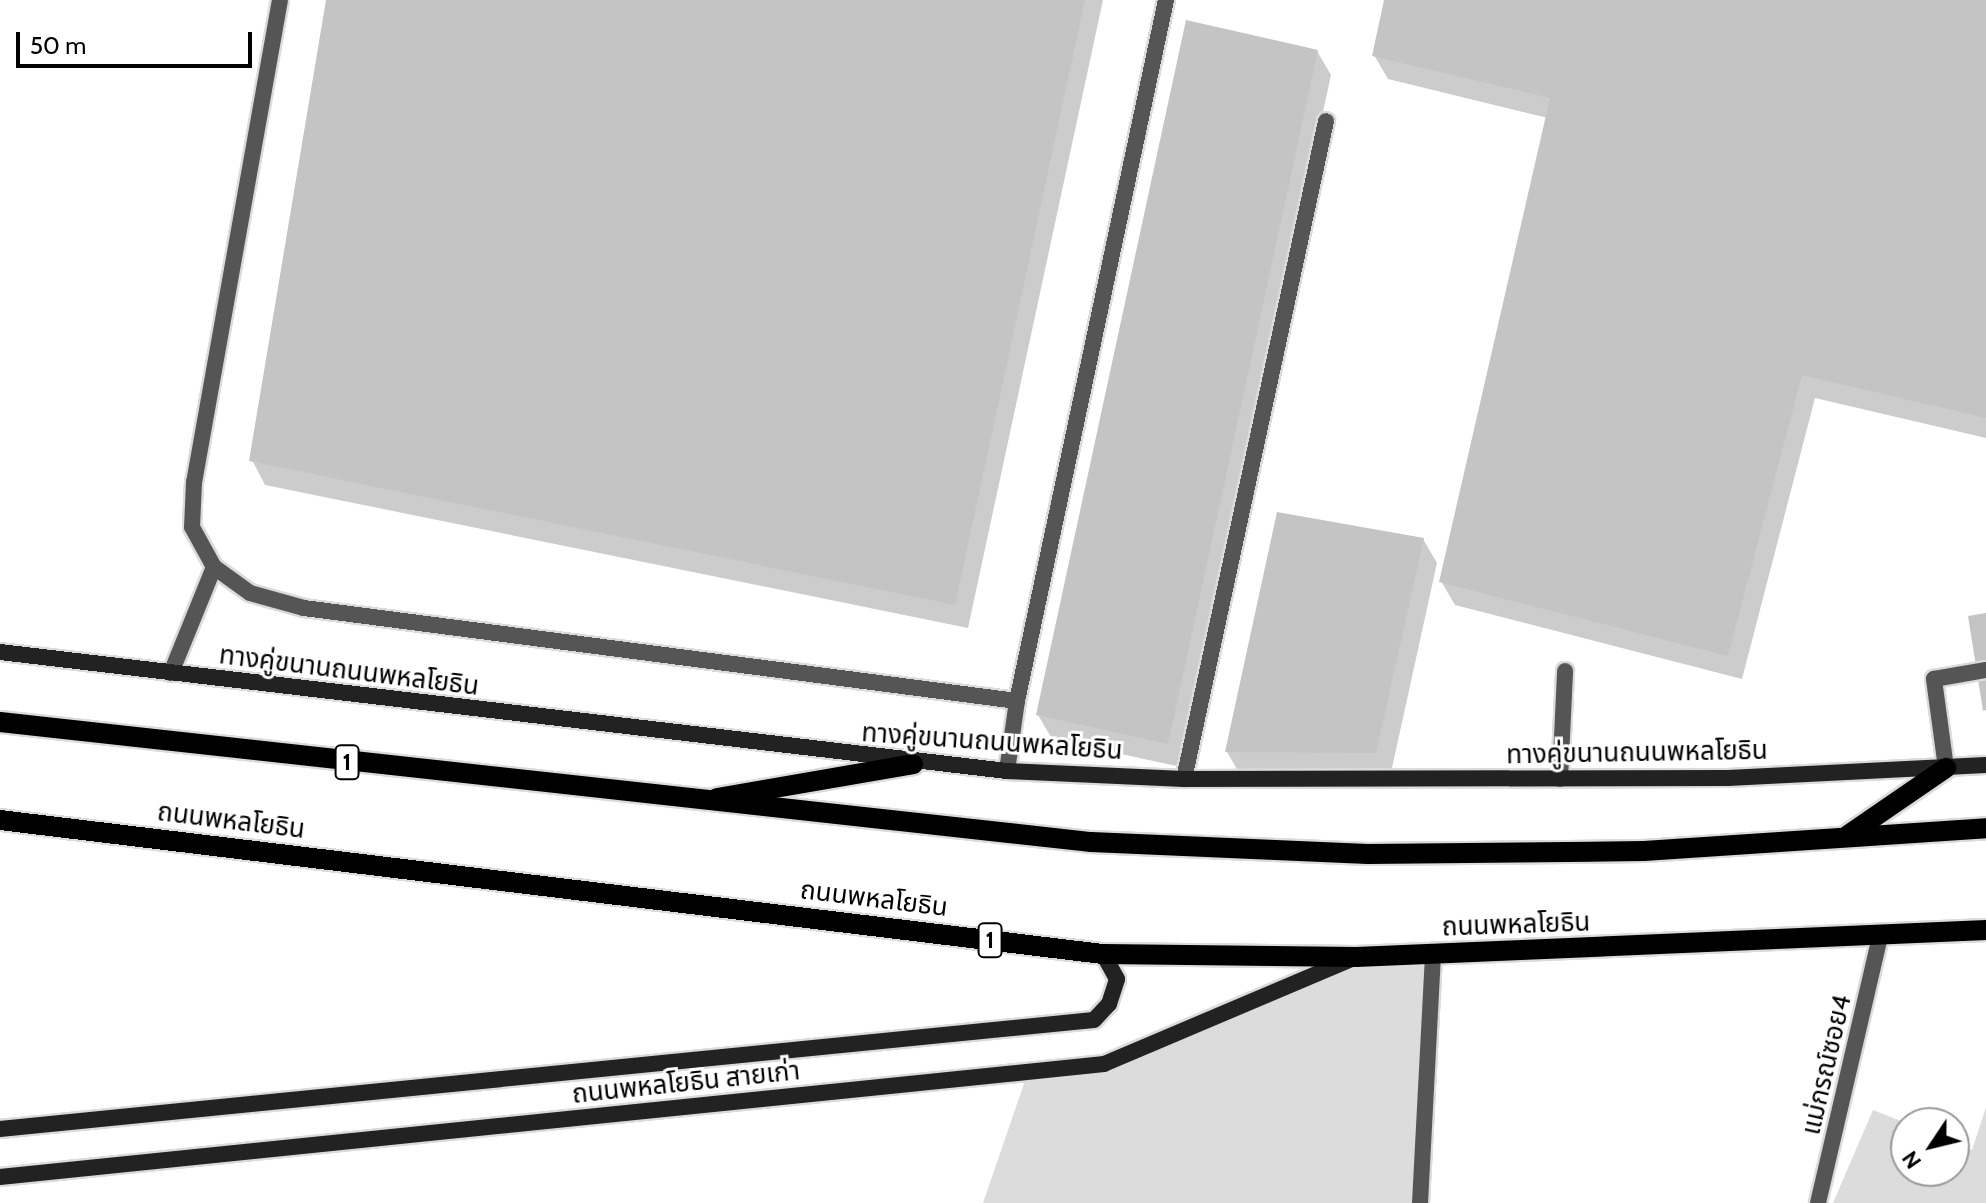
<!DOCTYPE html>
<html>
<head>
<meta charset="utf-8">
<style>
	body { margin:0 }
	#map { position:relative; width:1986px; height:1203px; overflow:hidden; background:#fff; font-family:Cabin,"Noto Sans Thai",sans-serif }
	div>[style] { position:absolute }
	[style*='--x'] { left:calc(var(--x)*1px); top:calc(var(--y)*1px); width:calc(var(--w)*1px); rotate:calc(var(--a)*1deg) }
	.green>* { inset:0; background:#dcdcdc }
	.shadow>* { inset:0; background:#0003 }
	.building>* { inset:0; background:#c4c4c4 }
	.roads { filter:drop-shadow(2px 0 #dbdbdb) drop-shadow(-2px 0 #dbdbdb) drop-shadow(0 2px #dbdbdb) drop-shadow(0 -2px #dbdbdb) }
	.service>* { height:16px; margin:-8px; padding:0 8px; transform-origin:8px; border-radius:8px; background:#555 }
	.minor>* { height:16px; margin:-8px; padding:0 8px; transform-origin:8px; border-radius:8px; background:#555 }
	.secondary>* { height:16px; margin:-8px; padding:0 8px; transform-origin:8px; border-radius:8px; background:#222 }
	.primary>* { height:20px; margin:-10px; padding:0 10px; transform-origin:10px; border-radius:10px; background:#000 }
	span { translate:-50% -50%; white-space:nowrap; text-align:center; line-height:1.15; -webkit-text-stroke:6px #fff; paint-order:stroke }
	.shield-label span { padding:2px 6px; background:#fff; border:2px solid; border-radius:6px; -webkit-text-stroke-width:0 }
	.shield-label { font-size:24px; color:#000; font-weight:700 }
	.street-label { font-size:26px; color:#000 }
	.north { position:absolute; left:1890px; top:1107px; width:80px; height:80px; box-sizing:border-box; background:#fff; border:2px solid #999; border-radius:50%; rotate:235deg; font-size:22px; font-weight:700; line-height:32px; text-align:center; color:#000 }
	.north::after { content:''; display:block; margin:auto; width:28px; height:36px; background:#000; clip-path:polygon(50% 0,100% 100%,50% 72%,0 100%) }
	.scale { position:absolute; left:16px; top:32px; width:236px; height:36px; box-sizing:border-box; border:4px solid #000; border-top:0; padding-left:10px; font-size:24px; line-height:28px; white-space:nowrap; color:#000; -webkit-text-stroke:6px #fff; paint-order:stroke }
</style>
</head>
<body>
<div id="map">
	<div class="green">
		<i style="clip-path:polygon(1433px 954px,1420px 1203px,983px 1203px,1028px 1072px,1104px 1064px,1356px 957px)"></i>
		<i style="clip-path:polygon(1986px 1107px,1986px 1203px,1833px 1203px,1873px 1110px,1906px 1123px,1906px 1171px,1954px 1171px,1954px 1143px,1972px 1150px)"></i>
	</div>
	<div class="shadow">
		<i style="clip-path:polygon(328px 0,1103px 0,968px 628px,265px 485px,252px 460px)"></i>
		<i style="clip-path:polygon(1386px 0,1986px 0,1986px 438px,1815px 398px,1742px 679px,1455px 605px,1441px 581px,1548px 118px,1388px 79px,1374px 55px)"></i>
		<i style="clip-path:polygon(1317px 51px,1331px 75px,1181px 767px,1052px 739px,1038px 715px)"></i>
		<i style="clip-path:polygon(1279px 514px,1423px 539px,1437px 563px,1390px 777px,1241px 776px,1227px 752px)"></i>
	</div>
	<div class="building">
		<i style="clip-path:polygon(326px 0,1085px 0,955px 605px,249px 461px)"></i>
		<i style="clip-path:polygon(1384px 0,1986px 0,1986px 418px,1802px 375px,1728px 656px,1439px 582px,1550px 98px,1372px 56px)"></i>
		<i style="clip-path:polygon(1186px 20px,1318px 50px,1168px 744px,1036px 715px)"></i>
		<i style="clip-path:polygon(1277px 512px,1424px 538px,1376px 753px,1225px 752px)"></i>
		<i style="clip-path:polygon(1986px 613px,1986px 710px,1983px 711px,1968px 616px)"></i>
	</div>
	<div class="roads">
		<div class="service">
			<i style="--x:280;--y:0;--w:490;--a:100.1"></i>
			<i style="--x:194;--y:482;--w:45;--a:92.5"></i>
			<i style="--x:192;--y:527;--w:46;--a:61.2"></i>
			<i style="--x:214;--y:567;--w:44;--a:35.8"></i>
			<i style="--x:250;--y:593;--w:56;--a:15.5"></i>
			<i style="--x:304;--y:608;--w:719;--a:7.43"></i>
			<i style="--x:171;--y:673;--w:114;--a:-67.9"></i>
			<i style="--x:1946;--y:768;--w:90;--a:-97.7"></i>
			<i style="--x:1934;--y:679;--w:53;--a:-9.8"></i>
			<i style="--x:1007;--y:771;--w:71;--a:-81.9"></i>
			<i style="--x:1017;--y:701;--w:717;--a:-78"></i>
			<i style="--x:1184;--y:779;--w:673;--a:-77.82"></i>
			<i style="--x:1560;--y:779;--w:108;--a:-87.3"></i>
			<i style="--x:1420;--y:1203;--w:249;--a:-87"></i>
		</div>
		<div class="minor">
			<i style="--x:1818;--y:1203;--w:273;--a:-76.9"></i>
		</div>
		<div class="secondary">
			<i style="--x:0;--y:652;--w:1014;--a:6.74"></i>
			<i style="--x:1007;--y:771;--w:177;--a:2.6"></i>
			<i style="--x:1184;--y:779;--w:544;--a:-0.11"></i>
			<i style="--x:1728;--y:778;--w:258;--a:-2.9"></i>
			<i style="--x:0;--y:1129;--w:1099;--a:-5.69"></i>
			<i style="--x:1094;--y:1020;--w:22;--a:-47"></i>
			<i style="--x:1109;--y:1004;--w:26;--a:-72"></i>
			<i style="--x:1117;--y:979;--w:29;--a:-119"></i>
			<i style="--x:0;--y:1177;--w:1110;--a:-5.84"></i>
			<i style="--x:1104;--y:1064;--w:268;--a:-23"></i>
		</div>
		<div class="primary">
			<i style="--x:0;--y:722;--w:1098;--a:6.28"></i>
			<i style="--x:1091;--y:842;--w:277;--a:2.5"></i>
			<i style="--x:1368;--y:854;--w:276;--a:-0.6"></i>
			<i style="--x:1644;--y:851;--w:343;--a:-3.8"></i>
			<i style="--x:717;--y:798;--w:199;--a:-9.8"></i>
			<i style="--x:0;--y:820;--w:1111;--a:6.93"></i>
			<i style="--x:1103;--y:954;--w:253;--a:0.7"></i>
			<i style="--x:1356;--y:957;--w:631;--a:-2.45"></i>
			<i style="--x:1848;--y:835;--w:119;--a:-34.4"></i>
		</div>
	</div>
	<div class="shield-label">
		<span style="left:347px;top:762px">1</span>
		<span style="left:990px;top:940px">1</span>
	</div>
	<div class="street-label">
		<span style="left:349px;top:671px;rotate:7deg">ทางคู่ขนานถนนพหลโยธิน</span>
		<span style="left:992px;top:742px;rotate:4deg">ทางคู่ขนานถนนพหลโยธิน</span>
		<span style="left:1637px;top:753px;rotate:-1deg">ทางคู่ขนานถนนพหลโยธิน</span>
		<span style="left:231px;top:821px;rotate:7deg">ถนนพหลโยธิน</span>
		<span style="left:874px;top:899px;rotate:7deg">ถนนพหลโยธิน</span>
		<span style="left:1516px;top:925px;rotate:-2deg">ถนนพหลโยธิน</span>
		<span style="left:1827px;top:1065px;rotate:-77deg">แม่กรณ์ซอย4</span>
		<span style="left:686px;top:1083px;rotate:-6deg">ถนนพหลโยธิน สายเก่า</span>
	</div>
	<div class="north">N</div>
	<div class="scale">50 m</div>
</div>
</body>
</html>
